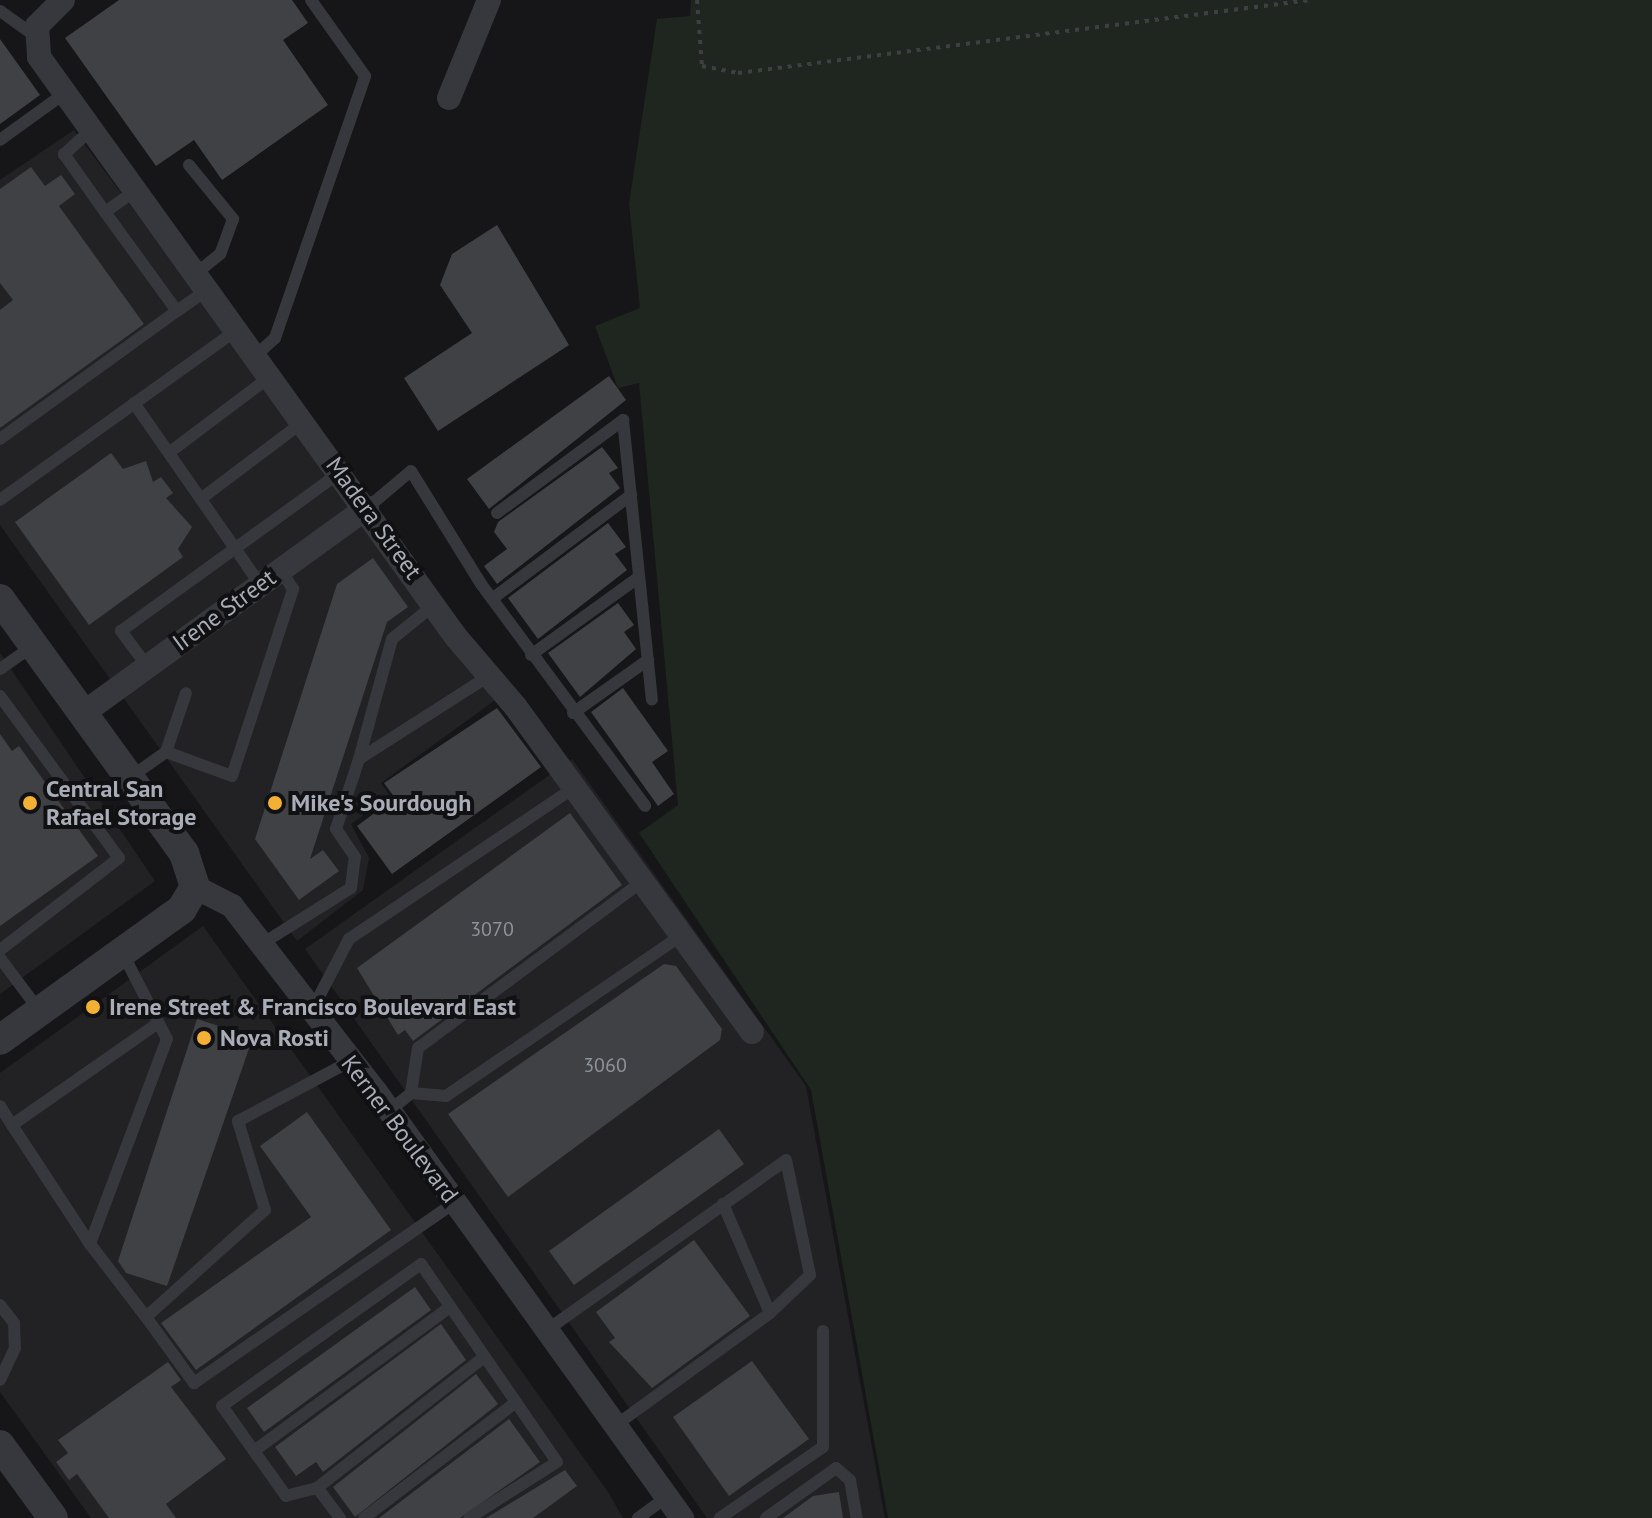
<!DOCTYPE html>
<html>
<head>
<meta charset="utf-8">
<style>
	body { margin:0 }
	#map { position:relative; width:1652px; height:1518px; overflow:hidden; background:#161618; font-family:"PT Sans",sans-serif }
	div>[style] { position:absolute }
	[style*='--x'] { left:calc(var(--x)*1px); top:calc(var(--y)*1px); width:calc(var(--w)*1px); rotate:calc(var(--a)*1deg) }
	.built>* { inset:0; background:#222225 }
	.green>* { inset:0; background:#1e261f }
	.building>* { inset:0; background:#404145 }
	.path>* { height:4px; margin-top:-2px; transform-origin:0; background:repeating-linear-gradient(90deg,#3d3f44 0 4px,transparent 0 10px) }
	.service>* { height:12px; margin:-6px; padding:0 6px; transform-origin:6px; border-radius:6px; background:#37383d }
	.minor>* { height:24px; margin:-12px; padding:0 12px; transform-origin:12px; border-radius:12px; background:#37383d }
	.tertiary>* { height:30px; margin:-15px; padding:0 15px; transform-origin:15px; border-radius:15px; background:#37383d }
	.dots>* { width:22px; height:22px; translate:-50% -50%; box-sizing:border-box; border:4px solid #111113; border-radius:50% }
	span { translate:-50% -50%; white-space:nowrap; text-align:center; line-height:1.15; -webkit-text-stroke:8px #111113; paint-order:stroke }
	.number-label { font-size:20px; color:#8e929b }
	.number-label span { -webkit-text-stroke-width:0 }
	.street-label { font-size:24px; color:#a8adb8 }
	.poi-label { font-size:24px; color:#a8adb8; font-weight:700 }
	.left { translate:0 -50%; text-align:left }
</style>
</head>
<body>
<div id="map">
	<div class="built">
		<i style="clip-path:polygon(74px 130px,498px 698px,381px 783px,390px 796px,351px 824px,369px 858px,363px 890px,297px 941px,0 525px,0 180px)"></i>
		<i style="clip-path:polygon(0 653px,155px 881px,0 994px)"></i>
		<i style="clip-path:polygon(572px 759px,806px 1086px,885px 1518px,707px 1518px,305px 949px)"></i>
		<i style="clip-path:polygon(203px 926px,608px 1492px,623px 1518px,91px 1518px,0 1392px,0 1073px)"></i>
	</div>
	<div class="green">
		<i style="clip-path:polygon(691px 0,1652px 0,1652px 1518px,888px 1518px,811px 1090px,639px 833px,678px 805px,639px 383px,618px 388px,595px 326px,640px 308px,629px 204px,657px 19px,690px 16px)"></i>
	</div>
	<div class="building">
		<i style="clip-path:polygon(119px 0,292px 0,308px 23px,283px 40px,328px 105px,222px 180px,194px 140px,156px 166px,65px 38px)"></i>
		<i style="clip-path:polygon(0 39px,40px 95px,0 124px)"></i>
		<i style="clip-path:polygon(31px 167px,45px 186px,61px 175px,75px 194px,59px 206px,144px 324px,0 428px,0 310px,13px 300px,0 283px,0 189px)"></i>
		<i style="clip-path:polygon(497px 225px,569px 345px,438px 431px,404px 378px,472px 333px,440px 285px,452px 254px)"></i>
		<i style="clip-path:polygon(609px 376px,626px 400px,489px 509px,467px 479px)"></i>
		<i style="clip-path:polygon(602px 447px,618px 468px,609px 473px,620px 488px,497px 584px,484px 566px,507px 549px,494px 532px,498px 522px)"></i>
		<i style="clip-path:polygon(111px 453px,123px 469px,146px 461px,153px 482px,161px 477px,173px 493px,166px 498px,192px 527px,178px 549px,183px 557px,89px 625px,15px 522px)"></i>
		<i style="clip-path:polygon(608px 523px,626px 547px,615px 554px,627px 570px,538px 639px,508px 598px)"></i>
		<i style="clip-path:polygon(373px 558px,408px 607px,387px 622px,310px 859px,323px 850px,339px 871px,299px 900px,255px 839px,337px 584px)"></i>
		<i style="clip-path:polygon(618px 603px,634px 625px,624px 632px,636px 649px,580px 697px,548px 653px)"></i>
		<i style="clip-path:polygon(623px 688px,668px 751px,652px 762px,674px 794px,658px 806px,591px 712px)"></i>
		<i style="clip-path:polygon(497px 708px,541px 767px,392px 874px,357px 826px,395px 798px,384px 783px)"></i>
		<i style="clip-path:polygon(0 734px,12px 751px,19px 746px,98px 856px,0 926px)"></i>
		<i style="clip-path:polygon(570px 813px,622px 885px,413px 1041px,405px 1030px,398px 1035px,357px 968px)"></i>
		<i style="clip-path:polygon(664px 964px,676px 966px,722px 1029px,720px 1040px,508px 1197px,448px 1114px)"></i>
		<i style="clip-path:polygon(197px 1019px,253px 1037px,167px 1286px,126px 1273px,118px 1261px)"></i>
		<i style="clip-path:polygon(307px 1112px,391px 1230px,196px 1370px,161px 1323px,311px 1217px,260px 1146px)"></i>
		<i style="clip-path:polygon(719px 1129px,744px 1164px,574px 1285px,549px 1251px)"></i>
		<i style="clip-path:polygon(694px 1240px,750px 1316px,652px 1388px,609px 1342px,615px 1338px,596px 1312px)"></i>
		<i style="clip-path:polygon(415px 1287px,431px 1310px,264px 1432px,247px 1408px)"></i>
		<i style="clip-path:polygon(441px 1324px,466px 1360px,323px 1472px,316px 1462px,296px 1476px,275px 1447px)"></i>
		<i style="clip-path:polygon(752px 1361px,809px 1439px,729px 1496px,673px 1417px)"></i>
		<i style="clip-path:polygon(168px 1362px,181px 1380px,171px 1387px,226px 1459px,166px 1504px,176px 1518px,109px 1518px,77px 1474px,69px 1480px,56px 1462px,68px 1453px,58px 1440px)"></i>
		<i style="clip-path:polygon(476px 1374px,498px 1404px,355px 1517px,333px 1487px)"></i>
		<i style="clip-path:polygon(509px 1419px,540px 1462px,460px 1518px,379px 1518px)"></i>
		<i style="clip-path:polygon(565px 1470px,577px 1486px,533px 1518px,486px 1518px)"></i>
		<i style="clip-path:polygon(839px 1492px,843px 1518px,783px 1518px,813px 1496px)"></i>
	</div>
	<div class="path">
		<i style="--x:697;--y:0;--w:66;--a:85.7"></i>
		<i style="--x:702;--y:66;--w:37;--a:11"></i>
		<i style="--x:738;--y:73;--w:577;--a:-7.27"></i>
	</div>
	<div class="service">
		<i style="--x:0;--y:11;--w:43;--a:35.5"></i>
		<i style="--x:92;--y:129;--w:38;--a:138"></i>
		<i style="--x:64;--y:154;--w:71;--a:54.7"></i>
		<i style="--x:105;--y:212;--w:122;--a:54"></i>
		<i style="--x:177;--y:311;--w:37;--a:-35"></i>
		<i style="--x:0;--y:140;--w:80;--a:-35.9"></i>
		<i style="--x:189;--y:165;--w:70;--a:50.8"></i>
		<i style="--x:233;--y:219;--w:37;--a:110"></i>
		<i style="--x:220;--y:254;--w:32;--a:141"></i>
		<i style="--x:105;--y:212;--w:38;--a:-35"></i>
		<i style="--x:255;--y:356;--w:27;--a:-42"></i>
		<i style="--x:275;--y:338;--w:277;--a:-71"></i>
		<i style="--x:365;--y:76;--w:93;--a:-125.4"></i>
		<i style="--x:134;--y:403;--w:221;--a:55.2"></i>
		<i style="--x:0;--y:439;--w:218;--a:-35.9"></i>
		<i style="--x:170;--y:452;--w:126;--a:-37"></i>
		<i style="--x:202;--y:498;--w:128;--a:-37"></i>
		<i style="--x:0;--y:500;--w:292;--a:-35.7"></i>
		<i style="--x:367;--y:508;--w:57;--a:-40.1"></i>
		<i style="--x:411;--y:471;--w:133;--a:58.2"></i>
		<i style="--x:481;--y:584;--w:276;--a:53.5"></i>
		<i style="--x:497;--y:513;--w:157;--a:-36.4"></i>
		<i style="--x:623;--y:420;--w:281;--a:84.1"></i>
		<i style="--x:492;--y:599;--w:174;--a:-36.8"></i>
		<i style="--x:531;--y:655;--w:133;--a:-35.8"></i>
		<i style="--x:147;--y:666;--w:44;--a:-126.6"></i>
		<i style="--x:121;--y:631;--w:271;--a:-35.9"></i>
		<i style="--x:0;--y:669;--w:42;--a:-35.2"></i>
		<i style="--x:0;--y:696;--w:201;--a:53.7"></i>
		<i style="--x:119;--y:858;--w:150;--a:142.3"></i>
		<i style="--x:573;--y:713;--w:92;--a:-35.2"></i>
		<i style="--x:166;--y:752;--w:70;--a:20"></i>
		<i style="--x:232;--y:776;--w:197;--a:-71.9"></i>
		<i style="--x:293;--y:589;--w:24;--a:-123"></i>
		<i style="--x:359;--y:759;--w:124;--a:-74.6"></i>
		<i style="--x:392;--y:639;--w:55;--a:-39.1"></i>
		<i style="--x:129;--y:778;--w:45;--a:-35.1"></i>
		<i style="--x:166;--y:752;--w:62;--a:-71.3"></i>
		<i style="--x:260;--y:945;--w:107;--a:-32.1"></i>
		<i style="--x:351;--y:888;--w:31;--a:-83"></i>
		<i style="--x:355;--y:857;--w:34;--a:-124"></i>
		<i style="--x:336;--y:829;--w:74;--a:-71.8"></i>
		<i style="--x:359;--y:759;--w:154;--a:-32.6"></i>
		<i style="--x:122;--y:952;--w:98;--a:62.7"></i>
		<i style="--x:167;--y:1039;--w:219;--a:110.6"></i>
		<i style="--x:90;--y:1244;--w:92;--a:52.5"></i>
		<i style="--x:146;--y:1317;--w:160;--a:-42"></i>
		<i style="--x:265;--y:1210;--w:93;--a:-106.9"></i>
		<i style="--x:238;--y:1121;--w:128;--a:-28"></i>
		<i style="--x:0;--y:958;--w:65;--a:53.1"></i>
		<i style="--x:312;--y:1010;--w:80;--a:-62.5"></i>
		<i style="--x:349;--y:939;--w:272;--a:-33.9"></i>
		<i style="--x:411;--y:1093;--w:35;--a:5"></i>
		<i style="--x:446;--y:1096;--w:286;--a:-34.3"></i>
		<i style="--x:0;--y:1106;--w:22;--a:58"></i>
		<i style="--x:12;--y:1125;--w:178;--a:-34.9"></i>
		<i style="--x:389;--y:1111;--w:28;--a:-39"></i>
		<i style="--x:411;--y:1093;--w:46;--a:-81.2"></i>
		<i style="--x:418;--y:1048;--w:280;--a:-36.6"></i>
		<i style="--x:12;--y:1125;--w:142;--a:56.8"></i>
		<i style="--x:0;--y:1305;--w:23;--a:52"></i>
		<i style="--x:14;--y:1323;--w:25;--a:88"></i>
		<i style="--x:15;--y:1348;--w:35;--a:115"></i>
		<i style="--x:146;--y:1317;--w:82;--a:54"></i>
		<i style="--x:194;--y:1383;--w:318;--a:-34.7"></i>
		<i style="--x:547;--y:1330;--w:293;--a:-35.4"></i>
		<i style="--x:786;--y:1160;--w:117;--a:78.2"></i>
		<i style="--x:810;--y:1275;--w:55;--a:136.5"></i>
		<i style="--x:616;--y:1425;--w:190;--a:-36"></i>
		<i style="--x:770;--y:1313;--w:119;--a:-113.3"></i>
		<i style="--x:254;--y:1451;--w:243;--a:-36.3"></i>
		<i style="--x:317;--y:1488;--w:212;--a:-38.1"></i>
		<i style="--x:340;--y:1518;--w:38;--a:-127"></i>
		<i style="--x:317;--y:1488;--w:32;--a:166"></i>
		<i style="--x:286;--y:1496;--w:110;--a:-125.4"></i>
		<i style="--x:222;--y:1406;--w:244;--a:-35.5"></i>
		<i style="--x:421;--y:1264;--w:240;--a:55.5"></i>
		<i style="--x:557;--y:1462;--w:104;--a:147.5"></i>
		<i style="--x:364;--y:1518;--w:191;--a:-37.3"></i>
		<i style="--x:638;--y:1518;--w:36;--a:-36"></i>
		<i style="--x:720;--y:1518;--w:125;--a:-34.6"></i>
		<i style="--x:823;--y:1447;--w:116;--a:-90"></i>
		<i style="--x:766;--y:1518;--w:86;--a:-35.5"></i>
		<i style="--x:836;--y:1468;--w:18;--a:41"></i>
		<i style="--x:850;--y:1480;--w:39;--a:80"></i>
	</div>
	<div class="minor">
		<i style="--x:63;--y:0;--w:37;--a:135"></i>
		<i style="--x:37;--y:26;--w:31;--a:86"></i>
		<i style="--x:39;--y:57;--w:714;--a:54.29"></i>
		<i style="--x:456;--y:637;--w:91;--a:49.5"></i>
		<i style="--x:515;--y:706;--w:403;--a:54"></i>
		<i style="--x:449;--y:98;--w:106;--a:-67.8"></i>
		<i style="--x:82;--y:714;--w:352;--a:-35.9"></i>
		<i style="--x:195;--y:887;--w:42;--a:27.2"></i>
		<i style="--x:232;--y:906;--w:235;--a:52.3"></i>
		<i style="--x:376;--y:1092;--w:525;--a:54.31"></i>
	</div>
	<div class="tertiary">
		<i style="--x:0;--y:599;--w:314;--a:54.1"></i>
		<i style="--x:184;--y:853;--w:36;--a:72"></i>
		<i style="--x:195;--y:887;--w:26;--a:121"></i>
		<i style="--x:182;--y:909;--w:224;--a:144.3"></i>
		<i style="--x:0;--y:1445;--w:90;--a:54"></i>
	</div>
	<div class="dots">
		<i style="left:30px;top:803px;background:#f2b134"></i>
		<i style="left:275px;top:803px;background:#f2b134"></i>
		<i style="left:93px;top:1007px;background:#f2b134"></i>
		<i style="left:204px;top:1038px;background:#f2b134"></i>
	</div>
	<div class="number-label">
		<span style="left:492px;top:929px">3070</span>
		<span style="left:605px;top:1065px">3060</span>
	</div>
	<div class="street-label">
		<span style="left:374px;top:518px;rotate:54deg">Madera Street</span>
		<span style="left:224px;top:610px;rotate:-36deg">Irene Street</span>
		<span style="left:400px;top:1129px;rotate:53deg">Kerner Boulevard</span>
	</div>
	<div class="poi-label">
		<span class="left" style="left:46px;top:803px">Central San<br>Rafael Storage</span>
		<span class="left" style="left:291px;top:803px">Mike's Sourdough</span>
		<span class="left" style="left:109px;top:1007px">Irene Street &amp; Francisco Boulevard East</span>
		<span class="left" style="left:220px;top:1038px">Nova Rosti</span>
	</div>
</div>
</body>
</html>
